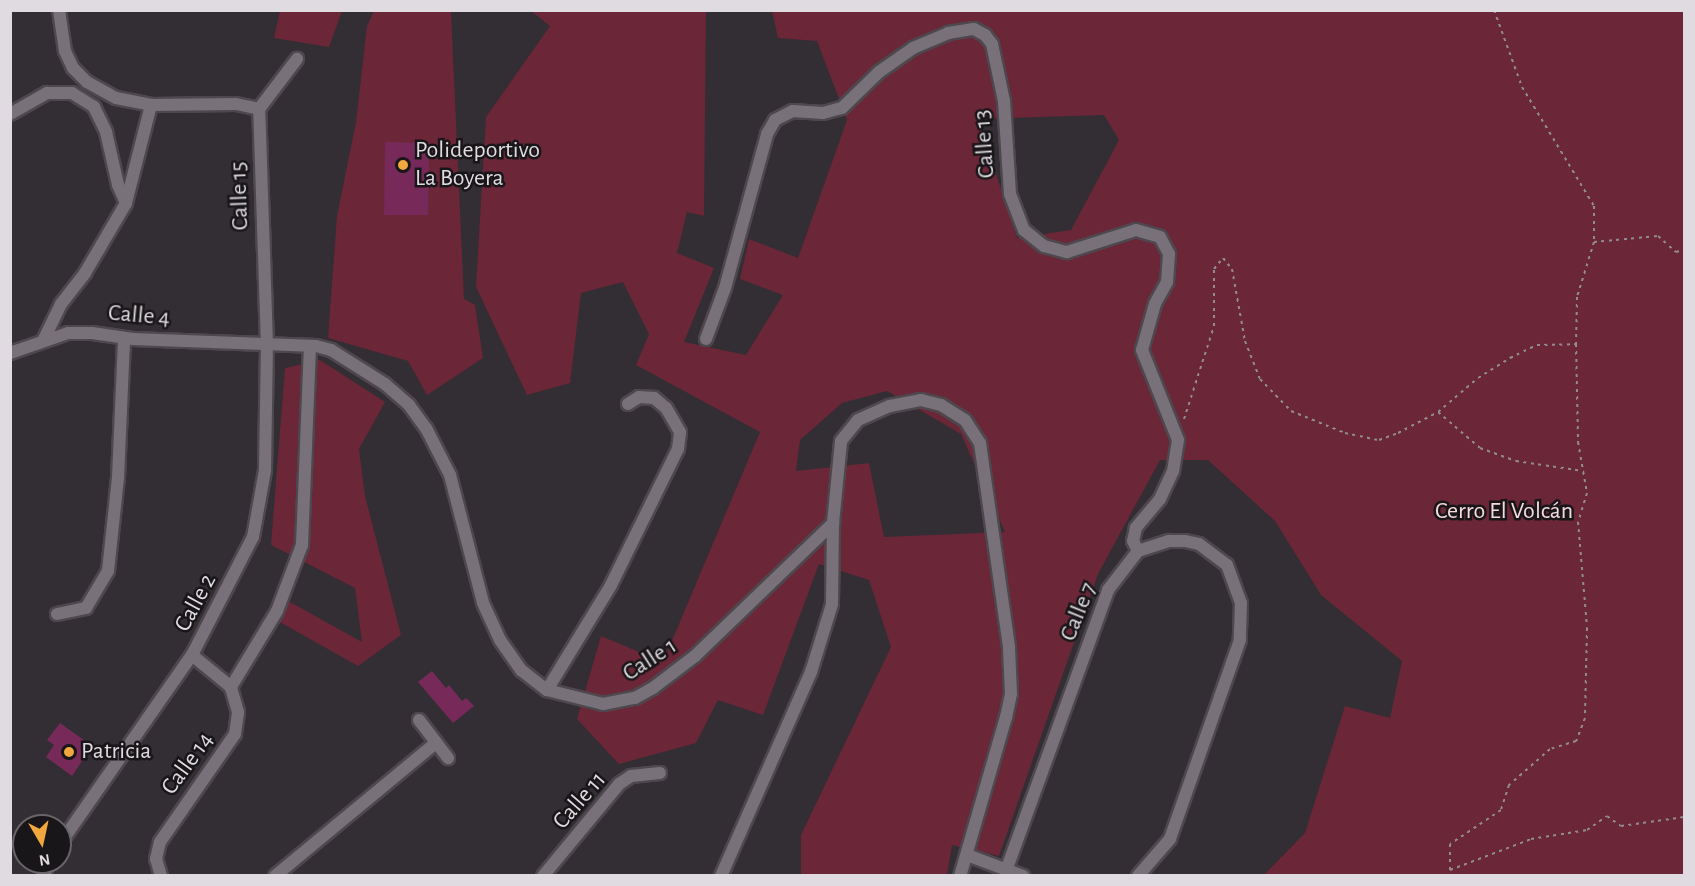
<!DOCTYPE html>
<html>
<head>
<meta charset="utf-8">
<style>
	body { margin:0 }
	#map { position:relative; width:1695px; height:886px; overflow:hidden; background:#332d34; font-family:"Alegreya Sans",sans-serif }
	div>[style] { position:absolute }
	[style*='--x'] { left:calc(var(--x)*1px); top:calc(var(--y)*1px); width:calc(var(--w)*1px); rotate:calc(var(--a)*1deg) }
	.green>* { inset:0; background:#6b2637 }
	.building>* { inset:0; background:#772a59 }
	.path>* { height:2px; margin-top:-1px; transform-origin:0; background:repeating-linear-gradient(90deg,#918c92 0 3px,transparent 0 7.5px) }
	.roads { filter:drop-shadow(2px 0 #4e484e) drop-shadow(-2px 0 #4e484e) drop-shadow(0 2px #4e484e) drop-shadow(0 -2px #4e484e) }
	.street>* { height:12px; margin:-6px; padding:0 6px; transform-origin:6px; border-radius:6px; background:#79717a }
	.dots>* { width:16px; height:16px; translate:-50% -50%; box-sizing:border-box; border:3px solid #191619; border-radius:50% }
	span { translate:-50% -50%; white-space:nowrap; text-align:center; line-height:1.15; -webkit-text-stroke:5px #191619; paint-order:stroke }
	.street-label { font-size:24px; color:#dfdbe0 }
	.poi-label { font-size:24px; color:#dfdbe0 }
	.left { translate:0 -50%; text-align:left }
	.park-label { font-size:24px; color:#f5dade }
	.frame { position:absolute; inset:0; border:12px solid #dfdbe0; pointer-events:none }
	.north { position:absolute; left:12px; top:814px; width:60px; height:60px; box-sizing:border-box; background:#191619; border:2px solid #686569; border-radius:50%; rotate:171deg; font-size:16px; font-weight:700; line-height:24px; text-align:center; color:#dfdbe0 }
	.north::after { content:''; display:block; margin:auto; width:21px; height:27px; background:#efa73e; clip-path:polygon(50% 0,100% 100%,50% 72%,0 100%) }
</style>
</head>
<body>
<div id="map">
	<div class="green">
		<i style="clip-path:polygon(280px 11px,280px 10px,342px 11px,329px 47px,274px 38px)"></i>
		<i style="clip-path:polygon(374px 11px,451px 11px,464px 299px,475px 305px,483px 358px,427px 395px,408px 361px,328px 338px,337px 216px,356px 122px,367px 26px)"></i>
		<i style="clip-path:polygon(evenodd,531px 11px,706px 11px,704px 216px,687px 212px,677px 253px,714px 268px,684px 342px,746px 355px,783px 295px,740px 279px,749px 239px,798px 258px,847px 120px,817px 41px,778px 38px,772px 11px,1684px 11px,1684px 875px,1264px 875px,1305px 833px,1345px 706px,1390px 718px,1402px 661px,1321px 595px,1275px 521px,1208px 460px,1160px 460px,1098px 574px,999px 856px,952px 845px,947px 875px,801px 875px,801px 835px,891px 647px,869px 580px,819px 564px,763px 715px,718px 700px,696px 743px,619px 764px,577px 719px,601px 636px,663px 662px,760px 432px,636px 365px,649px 334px,623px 282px,581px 293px,570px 383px,527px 395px,476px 287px,486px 117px,550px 26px,531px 11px,1104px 115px,1119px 140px,1071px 230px,1017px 238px,978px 119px,1104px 115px,531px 11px,887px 391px,961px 434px,1005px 532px,884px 537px,869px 463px,796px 471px,800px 440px,842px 403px,887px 391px)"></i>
		<i style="clip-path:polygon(320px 360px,385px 402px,359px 449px,365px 496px,401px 635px,358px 666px,278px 621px,290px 602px,362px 642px,355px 588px,271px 545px,285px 368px)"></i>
	</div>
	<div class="building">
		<i style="clip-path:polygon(385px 142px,429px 143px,428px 215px,384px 215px)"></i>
		<i style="clip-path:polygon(432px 671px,446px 688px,449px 685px,462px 701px,466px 698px,474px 706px,453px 723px,418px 682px)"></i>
		<i style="clip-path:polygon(60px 723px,92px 746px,72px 776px,46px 757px,54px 745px,47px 740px)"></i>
	</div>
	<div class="path">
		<i style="--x:1494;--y:10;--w:82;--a:70"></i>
		<i style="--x:1522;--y:87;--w:139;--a:58.8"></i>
		<i style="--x:1594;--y:206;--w:36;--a:90"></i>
		<i style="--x:1594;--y:242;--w:58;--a:107.2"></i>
		<i style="--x:1577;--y:297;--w:47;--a:91.2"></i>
		<i style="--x:1576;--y:344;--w:98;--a:88.8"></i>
		<i style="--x:1578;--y:442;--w:52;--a:80"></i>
		<i style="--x:1587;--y:493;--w:30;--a:107"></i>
		<i style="--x:1578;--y:522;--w:106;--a:85.1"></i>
		<i style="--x:1587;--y:628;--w:90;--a:91.3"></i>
		<i style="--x:1585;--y:718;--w:25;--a:111"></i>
		<i style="--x:1576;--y:741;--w:27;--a:163"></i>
		<i style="--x:1550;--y:749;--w:55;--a:138.7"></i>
		<i style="--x:1509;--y:785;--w:26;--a:108"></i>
		<i style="--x:1501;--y:810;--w:61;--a:146.3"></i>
		<i style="--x:1450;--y:844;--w:26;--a:90"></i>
		<i style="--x:1450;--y:870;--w:87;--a:-20.9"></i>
		<i style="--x:1531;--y:839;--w:57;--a:-9.1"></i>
		<i style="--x:1587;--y:830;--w:24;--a:-35"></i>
		<i style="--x:1607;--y:816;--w:17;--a:36"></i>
		<i style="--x:1621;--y:826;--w:64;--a:-8.1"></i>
		<i style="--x:1594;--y:242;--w:64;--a:-5.4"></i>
		<i style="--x:1658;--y:236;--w:24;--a:42"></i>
		<i style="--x:1676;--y:252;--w:8;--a:-14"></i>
		<i style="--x:1438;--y:412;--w:55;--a:40.6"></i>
		<i style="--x:1480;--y:448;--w:38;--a:20"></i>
		<i style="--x:1516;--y:461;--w:68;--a:8.5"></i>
		<i style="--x:1184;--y:419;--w:98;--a:-72.1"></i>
		<i style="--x:1214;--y:326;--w:57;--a:-90"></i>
		<i style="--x:1214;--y:269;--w:14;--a:-51"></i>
		<i style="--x:1223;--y:258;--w:14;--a:51"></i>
		<i style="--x:1232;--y:269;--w:73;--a:79.8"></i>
		<i style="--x:1245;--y:341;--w:41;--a:68.5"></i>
		<i style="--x:1260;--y:379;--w:45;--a:45.9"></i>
		<i style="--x:1291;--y:411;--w:58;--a:22.2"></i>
		<i style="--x:1345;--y:433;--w:35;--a:12"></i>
		<i style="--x:1379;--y:440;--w:20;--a:-20"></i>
		<i style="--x:1398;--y:433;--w:45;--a:-27.7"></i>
		<i style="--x:1438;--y:412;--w:52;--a:-40.4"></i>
		<i style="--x:1478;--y:378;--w:38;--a:-32"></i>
		<i style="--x:1510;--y:358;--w:30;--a:-26"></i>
		<i style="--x:1537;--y:345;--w:39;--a:-1"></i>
	</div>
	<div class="roads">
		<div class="street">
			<i style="--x:59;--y:10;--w:41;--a:81.7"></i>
			<i style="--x:65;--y:51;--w:19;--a:65"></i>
			<i style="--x:73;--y:68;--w:20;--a:45"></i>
			<i style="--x:87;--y:82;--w:33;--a:29"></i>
			<i style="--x:116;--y:98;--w:36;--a:11"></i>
			<i style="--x:10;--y:114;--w:43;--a:-29.6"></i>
			<i style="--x:47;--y:93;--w:25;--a:0"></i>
			<i style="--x:72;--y:93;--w:26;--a:32"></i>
			<i style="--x:94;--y:107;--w:28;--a:64"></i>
			<i style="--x:106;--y:132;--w:54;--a:77.2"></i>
			<i style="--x:118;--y:185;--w:20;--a:66"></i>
			<i style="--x:44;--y:339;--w:39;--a:-64"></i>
			<i style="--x:61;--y:304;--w:39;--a:-52"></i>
			<i style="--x:85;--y:273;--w:81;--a:-59.6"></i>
			<i style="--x:126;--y:203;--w:101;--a:-75.7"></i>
			<i style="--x:151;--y:105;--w:85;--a:-0.7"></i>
			<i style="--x:236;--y:104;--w:24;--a:12"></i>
			<i style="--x:706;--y:339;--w:54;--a:-69.6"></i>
			<i style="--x:725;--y:288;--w:160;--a:-74.7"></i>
			<i style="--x:767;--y:134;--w:16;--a:-60"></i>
			<i style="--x:775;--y:120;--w:20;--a:-27"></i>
			<i style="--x:793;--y:111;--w:30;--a:4"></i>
			<i style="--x:823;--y:113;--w:20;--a:-15"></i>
			<i style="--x:842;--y:108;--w:52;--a:-44.2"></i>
			<i style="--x:879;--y:72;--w:42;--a:-35.2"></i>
			<i style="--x:913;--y:48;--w:38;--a:-23"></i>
			<i style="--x:948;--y:33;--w:26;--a:-9"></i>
			<i style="--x:974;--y:29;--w:13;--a:29"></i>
			<i style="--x:985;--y:35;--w:11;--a:52"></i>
			<i style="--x:992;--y:44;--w:58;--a:78.1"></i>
			<i style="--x:1004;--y:101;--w:93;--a:86.3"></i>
			<i style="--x:1010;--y:194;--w:39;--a:69"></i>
			<i style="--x:1024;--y:230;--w:26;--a:39"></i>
			<i style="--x:1044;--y:246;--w:24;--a:15"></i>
			<i style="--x:1067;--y:252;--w:72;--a:-17.7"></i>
			<i style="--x:1136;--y:230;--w:25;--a:16"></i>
			<i style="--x:1160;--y:237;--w:19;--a:62"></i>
			<i style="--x:1169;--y:254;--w:28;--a:94"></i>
			<i style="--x:1167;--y:282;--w:25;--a:119"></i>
			<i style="--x:1155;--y:304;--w:48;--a:105.8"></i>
			<i style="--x:1142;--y:350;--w:97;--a:68.2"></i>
			<i style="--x:1178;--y:440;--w:31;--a:99"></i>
			<i style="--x:1173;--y:471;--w:31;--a:115"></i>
			<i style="--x:1160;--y:499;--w:38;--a:130"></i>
			<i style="--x:1136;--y:528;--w:13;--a:103"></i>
			<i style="--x:1133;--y:541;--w:11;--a:63"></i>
			<i style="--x:10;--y:353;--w:61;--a:-19"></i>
			<i style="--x:68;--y:333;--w:24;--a:0"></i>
			<i style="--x:92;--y:333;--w:41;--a:8.3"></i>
			<i style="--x:133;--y:339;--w:183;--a:2.2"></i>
			<i style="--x:316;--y:346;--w:16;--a:15"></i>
			<i style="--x:331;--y:350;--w:64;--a:32.2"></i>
			<i style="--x:385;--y:384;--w:32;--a:41"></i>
			<i style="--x:409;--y:405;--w:29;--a:54"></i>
			<i style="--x:426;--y:428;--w:53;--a:62.9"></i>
			<i style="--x:450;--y:475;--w:132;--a:75.5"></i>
			<i style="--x:483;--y:603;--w:41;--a:65.3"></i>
			<i style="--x:500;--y:640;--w:37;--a:55"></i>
			<i style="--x:521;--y:670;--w:33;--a:38"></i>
			<i style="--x:547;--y:690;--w:58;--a:14"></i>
			<i style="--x:603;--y:704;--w:33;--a:-11"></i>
			<i style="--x:635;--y:698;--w:21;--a:-29"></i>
			<i style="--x:653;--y:688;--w:53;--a:-37.3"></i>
			<i style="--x:695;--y:656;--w:192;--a:-43.9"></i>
			<i style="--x:57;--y:614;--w:30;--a:-12"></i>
			<i style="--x:86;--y:608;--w:43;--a:-59.3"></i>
			<i style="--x:108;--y:571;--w:94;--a:-83.9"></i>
			<i style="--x:118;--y:478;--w:140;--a:-87.5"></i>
			<i style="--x:231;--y:687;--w:89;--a:-58.8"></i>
			<i style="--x:277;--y:611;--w:71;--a:-69.3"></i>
			<i style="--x:302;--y:545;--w:199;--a:-87.7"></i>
			<i style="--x:547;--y:690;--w:123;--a:-58.6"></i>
			<i style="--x:611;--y:585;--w:152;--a:-63.8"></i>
			<i style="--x:678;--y:449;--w:17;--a:-83"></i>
			<i style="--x:680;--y:432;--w:28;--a:-120"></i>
			<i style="--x:666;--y:408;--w:16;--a:-140"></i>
			<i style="--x:654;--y:398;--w:15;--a:-176"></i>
			<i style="--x:639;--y:397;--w:13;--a:148"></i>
			<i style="--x:419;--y:720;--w:48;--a:52.7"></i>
			<i style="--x:60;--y:844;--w:231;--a:-55.1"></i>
			<i style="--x:192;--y:655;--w:133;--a:-62.7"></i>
			<i style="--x:253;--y:537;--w:68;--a:-79.8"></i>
			<i style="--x:265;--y:470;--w:125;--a:-89.1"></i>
			<i style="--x:267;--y:345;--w:236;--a:-91.9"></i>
			<i style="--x:259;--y:109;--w:63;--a:-52.8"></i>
			<i style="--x:967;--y:855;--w:60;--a:20.6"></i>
			<i style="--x:1007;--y:868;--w:296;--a:-70"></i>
			<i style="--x:1108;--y:590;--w:49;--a:-52.4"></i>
			<i style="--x:1138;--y:551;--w:33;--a:-18"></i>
			<i style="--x:1169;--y:541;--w:16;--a:0"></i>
			<i style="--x:1185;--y:541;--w:14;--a:12"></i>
			<i style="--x:1199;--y:544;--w:35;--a:37"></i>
			<i style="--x:1227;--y:565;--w:40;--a:69.8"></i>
			<i style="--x:1241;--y:603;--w:37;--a:92"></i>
			<i style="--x:1240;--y:640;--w:211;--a:109.4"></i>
			<i style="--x:1170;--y:839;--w:49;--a:130.9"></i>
			<i style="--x:44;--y:876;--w:15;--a:-74"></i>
			<i style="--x:161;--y:876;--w:18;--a:-106"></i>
			<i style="--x:156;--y:859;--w:17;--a:-77"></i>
			<i style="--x:160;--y:842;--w:131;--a:-55.2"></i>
			<i style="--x:235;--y:734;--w:22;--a:-82"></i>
			<i style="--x:238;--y:712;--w:26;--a:-106"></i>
			<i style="--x:231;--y:687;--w:50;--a:-140.6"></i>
			<i style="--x:275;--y:876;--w:209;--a:-39.6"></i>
			<i style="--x:543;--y:876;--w:119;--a:-50.4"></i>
			<i style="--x:619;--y:784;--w:14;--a:-34"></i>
			<i style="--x:631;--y:776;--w:29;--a:-6"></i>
			<i style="--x:721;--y:876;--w:223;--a:-66.2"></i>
			<i style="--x:811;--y:672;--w:71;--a:-72.8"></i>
			<i style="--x:832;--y:604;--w:81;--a:-89.3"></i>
			<i style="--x:833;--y:523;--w:82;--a:-84.4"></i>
			<i style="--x:841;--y:441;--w:27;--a:-51"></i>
			<i style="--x:858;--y:420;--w:35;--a:-24"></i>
			<i style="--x:890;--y:406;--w:32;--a:-11"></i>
			<i style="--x:921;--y:400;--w:21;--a:14"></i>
			<i style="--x:941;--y:405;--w:28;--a:32"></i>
			<i style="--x:965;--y:420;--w:27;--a:57"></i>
			<i style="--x:980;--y:443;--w:207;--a:81.9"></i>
			<i style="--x:1009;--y:648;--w:46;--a:87.5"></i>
			<i style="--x:1011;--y:694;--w:24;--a:102"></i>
			<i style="--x:1006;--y:717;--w:166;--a:106.1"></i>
		</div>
	</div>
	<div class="dots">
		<i style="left:403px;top:165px;background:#efa73e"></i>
		<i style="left:69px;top:752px;background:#efa73e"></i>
	</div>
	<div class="street-label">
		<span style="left:985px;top:144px;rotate:-94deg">Calle 13</span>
		<span style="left:240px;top:196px;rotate:-92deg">Calle 15</span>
		<span style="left:139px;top:316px;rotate:5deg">Calle 4</span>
		<span style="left:196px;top:603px;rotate:-62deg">Calle 2</span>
		<span style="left:1079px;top:612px;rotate:-68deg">Calle 7</span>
		<span style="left:650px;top:660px;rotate:-33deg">Calle 1</span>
		<span style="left:188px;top:764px;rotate:-54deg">Calle 14</span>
		<span style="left:580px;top:801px;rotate:-49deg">Calle 11</span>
	</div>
	<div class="poi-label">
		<span class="left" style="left:415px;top:165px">Polideportivo<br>La Boyera</span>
		<span class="left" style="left:81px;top:752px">Patricia</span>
	</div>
	<div class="park-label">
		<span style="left:1504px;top:512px">Cerro El Volcán</span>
	</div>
	<div class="frame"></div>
	<div class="north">N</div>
</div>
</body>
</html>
